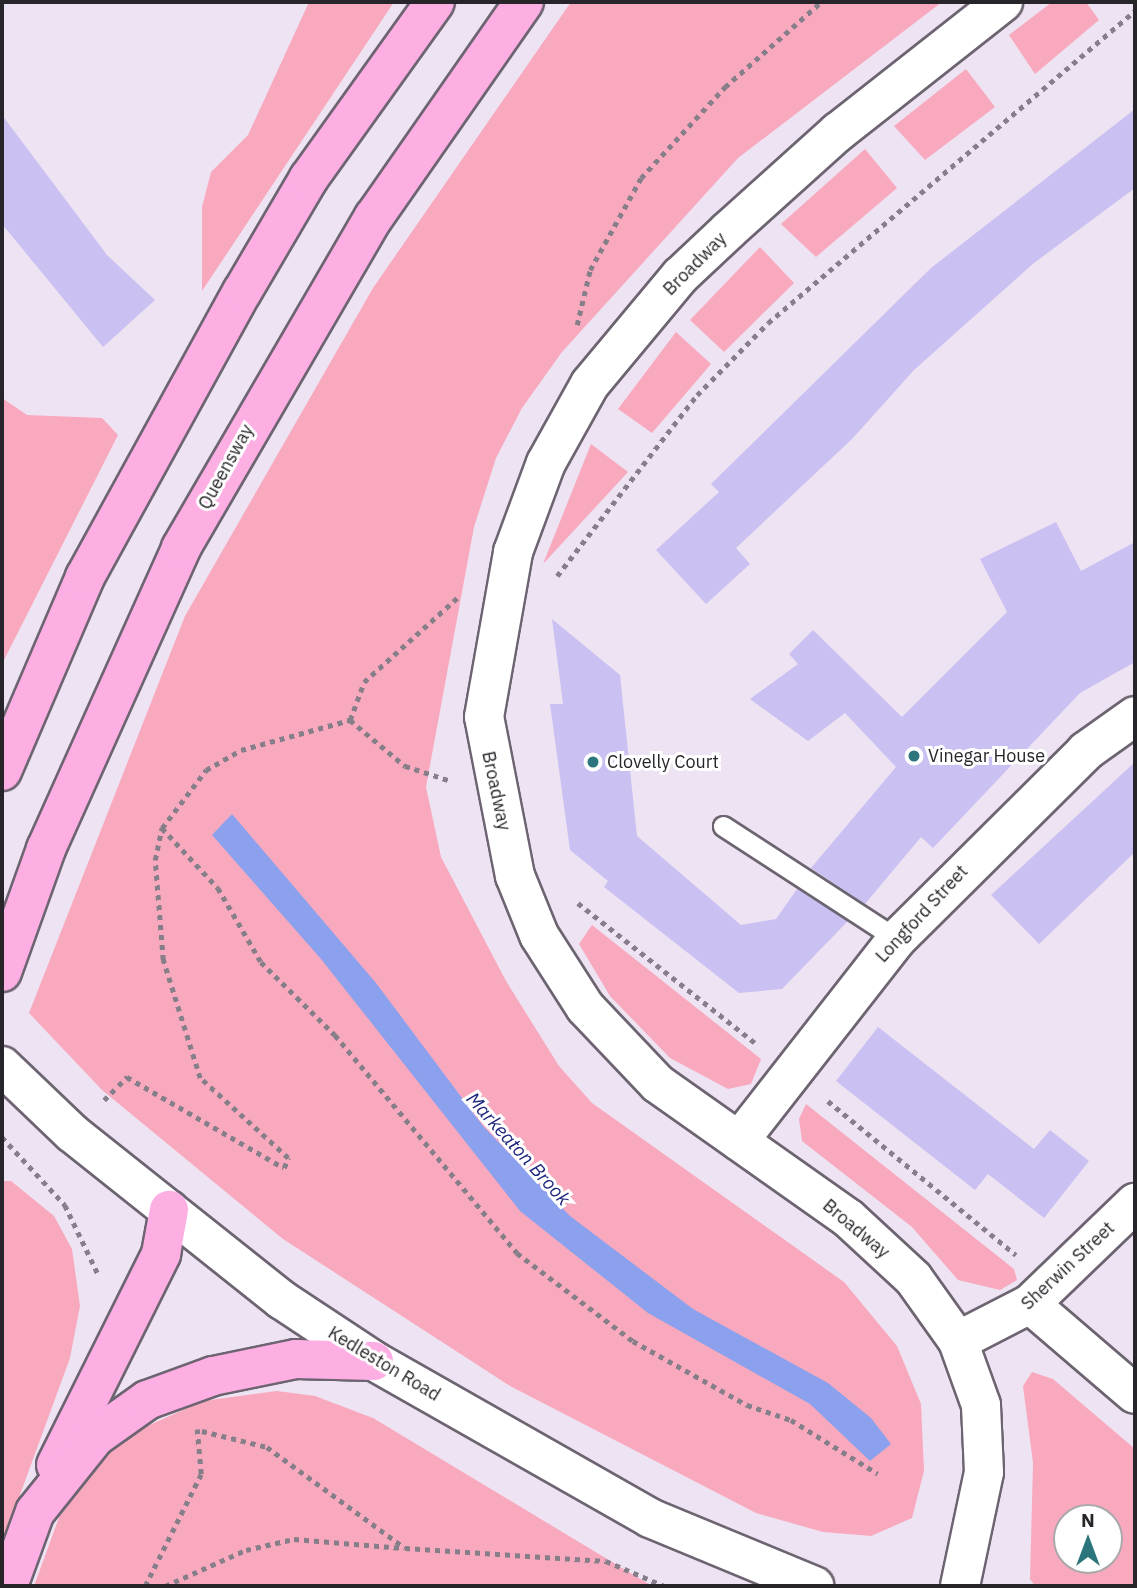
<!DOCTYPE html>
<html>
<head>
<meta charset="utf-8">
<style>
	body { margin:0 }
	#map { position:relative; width:1137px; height:1588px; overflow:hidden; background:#eee3f2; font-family:"IBM Plex Sans",sans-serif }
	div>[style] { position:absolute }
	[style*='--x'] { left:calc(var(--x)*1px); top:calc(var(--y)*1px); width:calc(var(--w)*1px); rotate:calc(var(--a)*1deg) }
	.green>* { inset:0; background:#f8a9be }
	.water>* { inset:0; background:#8ba1ee }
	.building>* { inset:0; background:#cac0f2 }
	.path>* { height:4.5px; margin-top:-2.25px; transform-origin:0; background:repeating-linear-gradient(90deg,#867f89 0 5px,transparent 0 10px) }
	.roads { filter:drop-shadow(2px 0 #6d6471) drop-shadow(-2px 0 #6d6471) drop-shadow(0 2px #6d6471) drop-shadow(0 -2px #6d6471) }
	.lane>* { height:19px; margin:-9.5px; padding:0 9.5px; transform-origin:9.5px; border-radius:9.5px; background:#fff }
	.street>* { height:38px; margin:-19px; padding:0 19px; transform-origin:19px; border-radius:19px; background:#fff }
	.secondary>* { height:38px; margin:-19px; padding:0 19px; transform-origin:19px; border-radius:19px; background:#fff }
	.highway>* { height:38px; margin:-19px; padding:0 19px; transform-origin:19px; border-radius:19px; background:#fdafe4 }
	.dots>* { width:19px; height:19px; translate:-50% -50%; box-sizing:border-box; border:4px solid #fff; border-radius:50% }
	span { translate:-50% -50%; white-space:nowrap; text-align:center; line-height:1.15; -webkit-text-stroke:6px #fff; paint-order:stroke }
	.street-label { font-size:18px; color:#28252a }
	.poi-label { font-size:18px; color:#28252a }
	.left { translate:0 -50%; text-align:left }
	.water-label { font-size:19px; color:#1d257d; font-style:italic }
	.frame { position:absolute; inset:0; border:4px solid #28252a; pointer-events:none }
	.north { position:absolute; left:1053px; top:1504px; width:70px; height:70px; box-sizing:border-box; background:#fff; border:2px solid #a9a8aa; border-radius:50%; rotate:0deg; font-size:19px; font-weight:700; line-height:28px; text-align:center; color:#28252a }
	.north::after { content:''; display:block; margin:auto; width:24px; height:32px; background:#2c757c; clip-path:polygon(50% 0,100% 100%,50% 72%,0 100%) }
</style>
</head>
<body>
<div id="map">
	<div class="green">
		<i style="clip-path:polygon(309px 2px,394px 2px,202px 291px,202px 207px,211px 172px,248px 135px)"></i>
		<i style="clip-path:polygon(571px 2px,942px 2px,738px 158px,562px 352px,522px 408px,496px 458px,474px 527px,426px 787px,441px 857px,506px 981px,559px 1066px,592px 1103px,844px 1282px,897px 1346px,921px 1404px,924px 1471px,912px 1518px,871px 1536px,823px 1532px,756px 1513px,510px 1386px,283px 1239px,102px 1090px,29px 1013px,185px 616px,373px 288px)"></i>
		<i style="clip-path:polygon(1052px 2px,1086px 2px,1099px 20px,1035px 74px,1009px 35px)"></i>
		<i style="clip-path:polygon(966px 69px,995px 107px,925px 160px,894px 126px)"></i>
		<i style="clip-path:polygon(865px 149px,897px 188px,816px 257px,781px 224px)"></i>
		<i style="clip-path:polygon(760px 247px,794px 283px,724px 352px,690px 320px)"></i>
		<i style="clip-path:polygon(676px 332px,711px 364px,652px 433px,618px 409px)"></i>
		<i style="clip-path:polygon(2px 398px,27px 415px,102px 418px,118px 435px,2px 664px)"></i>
		<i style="clip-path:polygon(591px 444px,628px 472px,543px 564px)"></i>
		<i style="clip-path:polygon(592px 925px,761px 1059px,751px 1084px,728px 1089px,670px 1058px,610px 996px,579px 944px)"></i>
		<i style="clip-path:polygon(806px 1104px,1014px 1269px,1017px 1280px,1000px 1290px,958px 1280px,912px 1227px,802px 1141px,799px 1119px)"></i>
		<i style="clip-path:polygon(2px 1181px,11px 1181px,54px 1216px,72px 1249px,80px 1306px,70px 1358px,2px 1544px)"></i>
		<i style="clip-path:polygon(evenodd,1032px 1372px,1053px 1379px,1135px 1449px,1135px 1586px,1035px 1586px,1030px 1579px,1033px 1463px,1023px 1386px,1032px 1372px,1067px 1518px,1109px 1518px,1109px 1560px,1067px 1560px,1067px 1518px)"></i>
		<i style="clip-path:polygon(277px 1391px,315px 1396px,373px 1418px,652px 1586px,34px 1586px,61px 1512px,88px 1471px,123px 1437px,203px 1401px)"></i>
	</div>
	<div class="water">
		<i style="clip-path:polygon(232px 814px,376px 983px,483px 1126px,570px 1216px,693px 1309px,828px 1383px,871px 1418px,891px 1444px,870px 1461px,810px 1404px,648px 1313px,520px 1211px,321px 959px,212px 835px)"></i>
	</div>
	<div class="building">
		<i style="clip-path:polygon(1135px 109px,1135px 188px,1034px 263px,914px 370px,853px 438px,736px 548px,750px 564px,706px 604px,656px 550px,719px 492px,711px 484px,931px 268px)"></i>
		<i style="clip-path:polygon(2px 115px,107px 255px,155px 300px,103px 347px,2px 224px)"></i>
		<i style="clip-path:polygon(1056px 522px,1081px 571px,1135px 542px,1135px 662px,1080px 693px,933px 848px,921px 837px,865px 904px,811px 868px,896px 767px,845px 713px,808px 741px,750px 699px,798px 664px,789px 654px,813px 630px,902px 717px,1007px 612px,980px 559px)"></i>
		<i style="clip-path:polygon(552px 619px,620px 675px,637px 836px,741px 925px,776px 919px,797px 889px,848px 921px,782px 989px,739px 993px,604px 887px,608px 881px,570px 850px,550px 704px,563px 704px)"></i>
		<i style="clip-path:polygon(1135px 762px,1135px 852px,1039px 944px,991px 895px)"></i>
		<i style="clip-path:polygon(878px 1027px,1034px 1149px,1050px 1130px,1089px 1161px,1044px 1218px,988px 1174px,975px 1190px,836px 1081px)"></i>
	</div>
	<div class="path">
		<i style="--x:577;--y:325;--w:57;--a:-76.7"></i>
		<i style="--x:590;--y:270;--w:105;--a:-61"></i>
		<i style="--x:641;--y:178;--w:124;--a:-47.3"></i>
		<i style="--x:725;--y:87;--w:128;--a:-41.5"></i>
		<i style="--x:557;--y:576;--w:229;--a:-52.3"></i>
		<i style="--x:697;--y:395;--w:101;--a:-45.4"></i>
		<i style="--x:768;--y:323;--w:482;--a:-40.4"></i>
		<i style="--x:350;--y:720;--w:40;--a:-69.8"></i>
		<i style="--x:364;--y:682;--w:127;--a:-42.1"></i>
		<i style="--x:162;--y:828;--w:82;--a:47"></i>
		<i style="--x:218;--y:888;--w:86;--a:59.8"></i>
		<i style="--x:261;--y:962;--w:104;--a:44.6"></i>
		<i style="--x:335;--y:1035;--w:284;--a:50.1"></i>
		<i style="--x:517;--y:1253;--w:146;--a:37.2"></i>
		<i style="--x:633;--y:1341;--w:131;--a:29.3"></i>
		<i style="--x:747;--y:1405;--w:46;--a:18.8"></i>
		<i style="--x:791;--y:1420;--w:102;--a:31.8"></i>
		<i style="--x:578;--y:903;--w:229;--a:38.3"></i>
		<i style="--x:104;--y:1100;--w:33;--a:-45"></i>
		<i style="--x:127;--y:1077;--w:181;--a:30.1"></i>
		<i style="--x:284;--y:1168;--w:11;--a:-68"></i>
		<i style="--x:288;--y:1158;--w:119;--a:-137.7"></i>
		<i style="--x:200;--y:1078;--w:124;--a:-107.4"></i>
		<i style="--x:163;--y:960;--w:100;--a:-94.6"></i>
		<i style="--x:155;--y:860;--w:33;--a:-78"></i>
		<i style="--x:162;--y:828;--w:73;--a:-52.8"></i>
		<i style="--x:206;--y:770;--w:40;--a:-29.7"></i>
		<i style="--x:241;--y:750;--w:113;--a:-15.4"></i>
		<i style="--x:350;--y:720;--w:72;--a:39.9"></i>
		<i style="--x:405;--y:766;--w:48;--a:18.1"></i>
		<i style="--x:828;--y:1101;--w:243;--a:39.3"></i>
		<i style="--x:2;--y:1137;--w:93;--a:47.2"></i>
		<i style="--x:65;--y:1205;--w:76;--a:64.4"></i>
		<i style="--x:202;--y:1431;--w:67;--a:13.8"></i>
		<i style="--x:267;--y:1447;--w:171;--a:36.2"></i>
		<i style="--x:405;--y:1548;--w:201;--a:3.7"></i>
		<i style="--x:606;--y:1561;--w:63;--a:23.3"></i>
		<i style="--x:145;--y:1586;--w:125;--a:-63.4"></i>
		<i style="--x:201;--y:1474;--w:45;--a:-95.1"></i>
		<i style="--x:165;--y:1586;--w:89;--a:-24"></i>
		<i style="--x:246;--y:1550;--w:49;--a:-12.9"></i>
		<i style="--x:294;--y:1539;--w:109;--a:4.7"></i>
	</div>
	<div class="roads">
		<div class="lane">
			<i style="--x:723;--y:826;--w:207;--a:33"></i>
		</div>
		<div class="street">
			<i style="--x:739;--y:1141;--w:256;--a:-52"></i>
			<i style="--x:897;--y:939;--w:267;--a:-44.8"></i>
			<i style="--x:1086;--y:751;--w:60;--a:-35.5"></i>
			<i style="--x:1030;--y:1304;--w:138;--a:40.6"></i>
			<i style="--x:958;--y:1341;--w:81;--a:-27.2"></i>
			<i style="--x:1030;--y:1304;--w:146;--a:-43.9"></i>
		</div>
		<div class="secondary">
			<i style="--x:2;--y:1066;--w:97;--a:43.7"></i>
			<i style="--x:72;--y:1133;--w:268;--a:38.5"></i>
			<i style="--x:282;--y:1300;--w:110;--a:33.5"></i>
			<i style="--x:374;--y:1361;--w:318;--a:29.6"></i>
			<i style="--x:650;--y:1518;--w:178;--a:22.5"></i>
			<i style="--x:960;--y:1586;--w:116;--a:-78.1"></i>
			<i style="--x:984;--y:1472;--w:67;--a:-92.6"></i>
			<i style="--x:981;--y:1405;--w:68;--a:-109.8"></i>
			<i style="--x:958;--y:1341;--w:77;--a:-125.5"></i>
			<i style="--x:913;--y:1278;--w:88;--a:-137.3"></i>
			<i style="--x:848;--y:1218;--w:232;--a:-144.8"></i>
			<i style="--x:658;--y:1084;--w:106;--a:-133.5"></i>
			<i style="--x:585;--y:1007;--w:85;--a:-122.6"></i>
			<i style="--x:539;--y:935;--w:64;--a:-112.1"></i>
			<i style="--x:515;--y:876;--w:162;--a:-101"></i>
			<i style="--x:484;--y:717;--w:168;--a:-80"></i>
			<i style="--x:513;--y:552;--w:95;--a:-69.7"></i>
			<i style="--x:546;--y:463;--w:90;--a:-60.9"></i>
			<i style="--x:590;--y:384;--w:141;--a:-50.2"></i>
			<i style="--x:680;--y:276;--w:67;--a:-43.2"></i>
			<i style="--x:729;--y:230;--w:147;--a:-42"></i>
			<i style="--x:838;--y:132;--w:210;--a:-38.2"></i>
		</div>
		<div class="highway">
			<i style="--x:2;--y:771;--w:211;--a:-66.8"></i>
			<i style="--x:85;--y:577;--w:325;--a:-61.2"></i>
			<i style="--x:242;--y:292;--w:132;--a:-59.6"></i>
			<i style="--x:309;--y:178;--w:216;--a:-54.4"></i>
			<i style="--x:2;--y:972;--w:131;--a:-70.3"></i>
			<i style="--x:46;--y:849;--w:330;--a:-65.8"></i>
			<i style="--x:181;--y:548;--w:383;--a:-59.8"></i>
			<i style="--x:374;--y:217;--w:262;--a:-55.1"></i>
			<i style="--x:56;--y:1465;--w:236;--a:-63.5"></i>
			<i style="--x:161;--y:1254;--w:45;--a:-79.7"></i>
			<i style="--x:8;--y:1586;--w:79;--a:-70"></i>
			<i style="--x:35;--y:1512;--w:96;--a:-51.3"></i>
			<i style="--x:95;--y:1437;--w:64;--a:-35.4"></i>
			<i style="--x:147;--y:1400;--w:70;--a:-20"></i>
			<i style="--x:213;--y:1376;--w:85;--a:-11.6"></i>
			<i style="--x:296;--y:1359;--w:78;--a:1.5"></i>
		</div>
	</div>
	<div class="dots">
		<i style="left:914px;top:756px;background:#2c757c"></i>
		<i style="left:593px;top:762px;background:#2c757c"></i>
	</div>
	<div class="street-label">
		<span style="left:695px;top:264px;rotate:-45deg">Broadway</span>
		<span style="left:226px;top:467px;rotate:-61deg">Queensway</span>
		<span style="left:496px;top:791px;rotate:78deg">Broadway</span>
		<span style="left:922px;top:914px;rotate:-47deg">Longford Street</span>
		<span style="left:856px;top:1229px;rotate:40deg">Broadway</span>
		<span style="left:1068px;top:1266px;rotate:-43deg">Sherwin Street</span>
		<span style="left:384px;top:1364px;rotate:31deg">Kedleston Road</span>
	</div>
	<div class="poi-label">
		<span class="left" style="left:928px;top:756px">Vinegar House</span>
		<span class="left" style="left:607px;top:762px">Clovelly Court</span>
	</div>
	<div class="water-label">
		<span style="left:518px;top:1149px;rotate:48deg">Markeaton Brook</span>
	</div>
	<div class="frame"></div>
	<div class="north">N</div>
</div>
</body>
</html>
